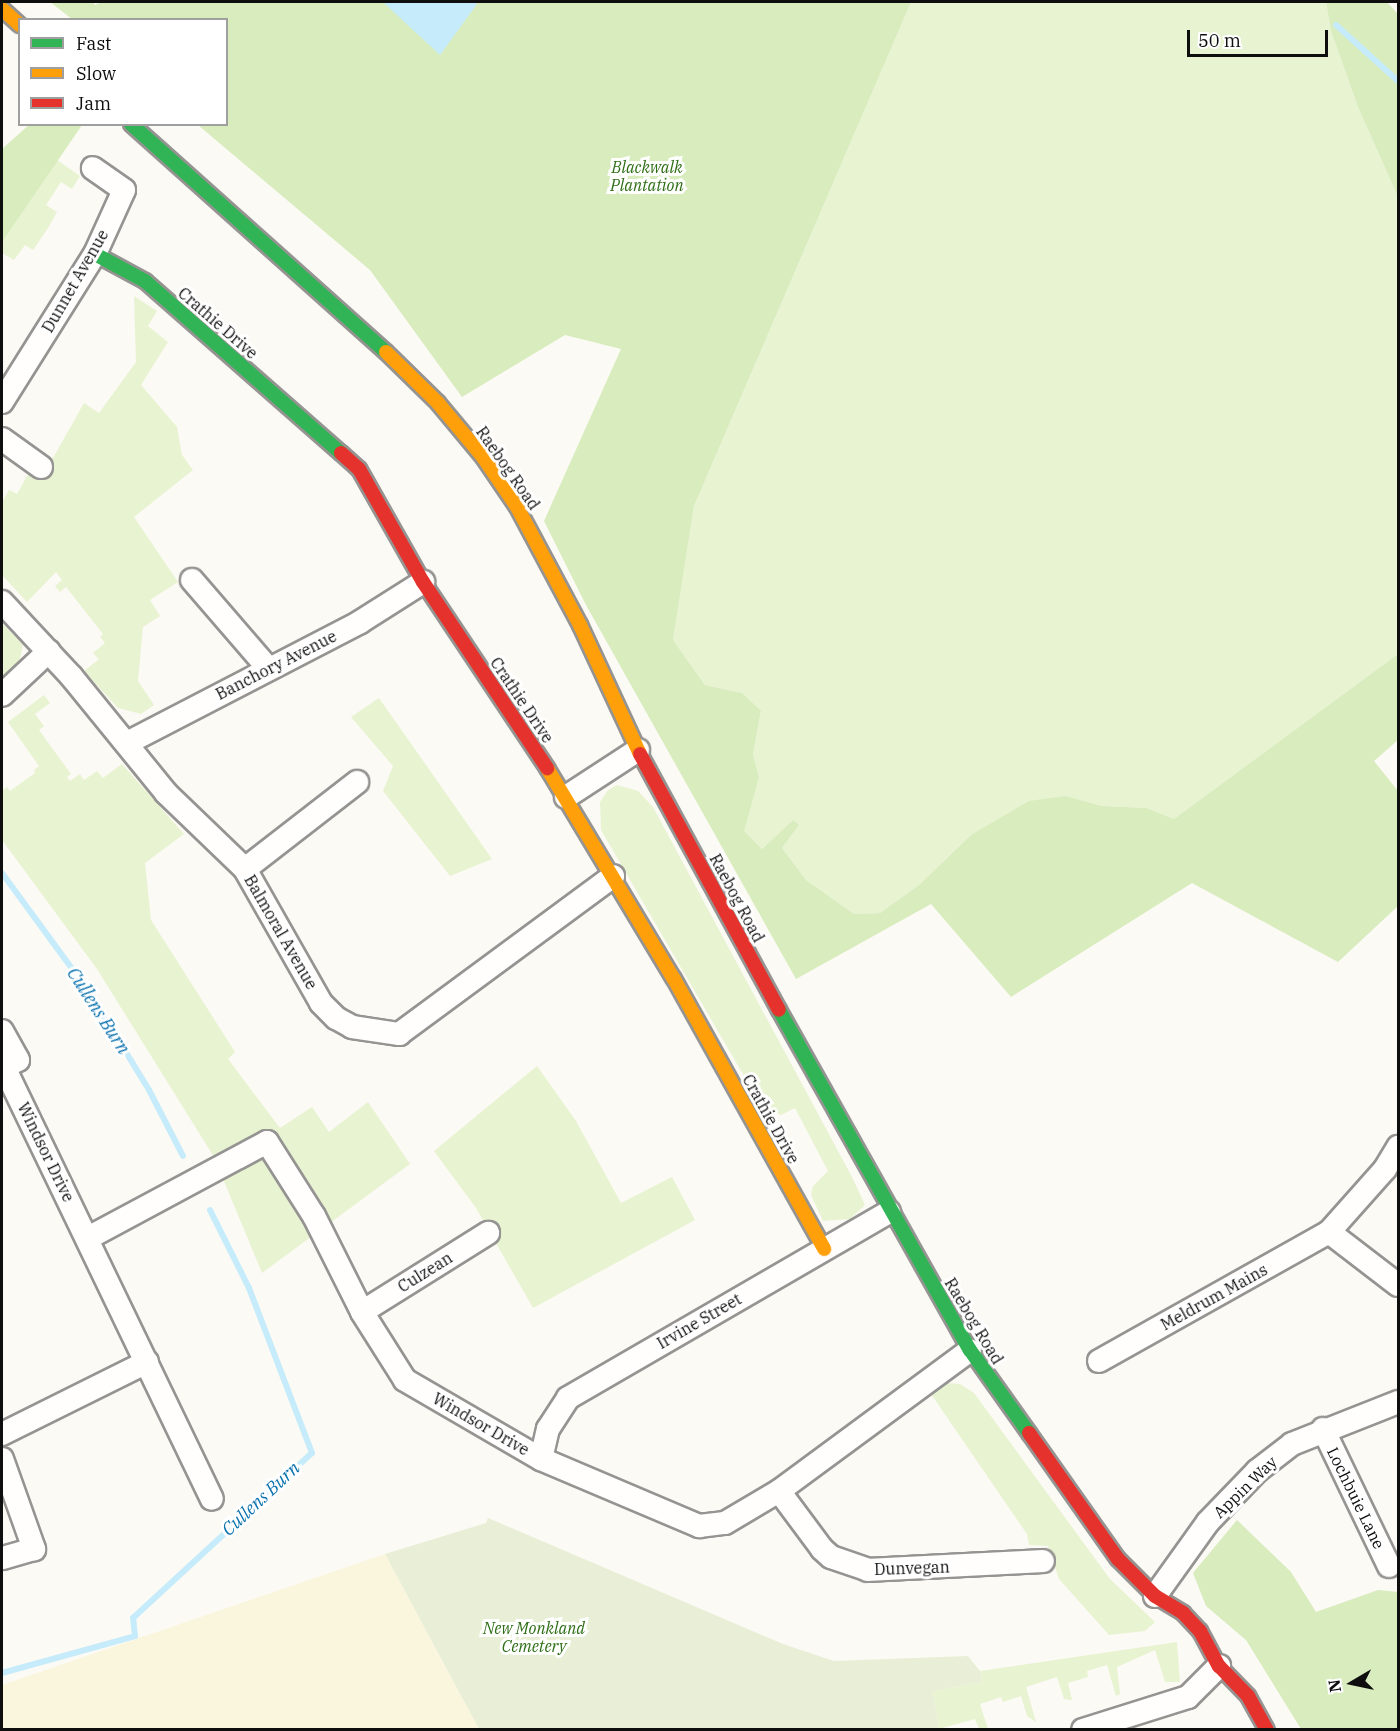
<!DOCTYPE html>
<html>
<head>
<meta charset="utf-8">
<style>
	body { margin:0 }
	#map { position:relative; width:1400px; height:1731px; overflow:hidden; background:#fcfaf4; font-family:"IBM Plex Serif",serif }
	div>[style] { position:absolute }
	[style*='--x'] { left:calc(var(--x)*1px); top:calc(var(--y)*1px); width:calc(var(--w)*1px); rotate:calc(var(--a)*1deg) }
	.farmland>* { inset:0; background:#faf6de }
	.green>* { inset:0; background:#e8f3d1 }
	.forest>* { inset:0; background:#d8ecbe }
	.cemetery>* { inset:0; background:#e9eed6 }
	.water>* { inset:0; background:#c6ebfa }
	.stream>* { height:6px; margin:-3px; padding:0 3px; transform-origin:3px; border-radius:3px; background:#c6ebfa }
	.roads { filter:drop-shadow(2px 0 #959492) drop-shadow(-2px 0 #959492) drop-shadow(0 2px #959492) drop-shadow(0 -2px #959492) }
	.street>* { height:22px; margin:-11px; padding:0 11px; transform-origin:11px; border-radius:11px; background:#fffefd }
	.fast>* { height:14px; margin:-7px; padding:0 7px; transform-origin:7px; border-radius:7px; background:#30b455 }
	.slow>* { height:14px; margin:-7px; padding:0 7px; transform-origin:7px; border-radius:7px; background:#ff9f0a }
	.jam>* { height:14px; margin:-7px; padding:0 7px; transform-origin:7px; border-radius:7px; background:#e5322d }
	span { translate:-50% -50%; white-space:nowrap; text-align:center; line-height:1.15; -webkit-text-stroke:6px #fff; paint-order:stroke }
	.park-label { font-size:16px; color:#2f6e17; font-style:italic }
	.street-label { font-size:16px; color:#0e0e0e }
	.water-label { font-size:18px; color:#0a72ae; font-style:italic }
	.frame { position:absolute; inset:0; border:3px solid #0e0e0e; pointer-events:none }
	.legend { position:absolute; left:18px; top:18px; width:210px; height:108px; box-sizing:border-box; background:#fff; border:2px solid #9f9f9f; margin:0; padding:8px 10px; list-style:none; font-size:18px; color:#0e0e0e }
	.legend li { display:flex; align-items:center; gap:12px; height:30px }
	.legend b { width:30px; border:2px solid #9f9f9f }
	.north { position:absolute; left:1322px; top:1653px; width:60px; height:60px; -webkit-text-stroke:4px #fff; paint-order:stroke; rotate:261deg; font-size:16px; font-weight:700; line-height:24px; text-align:center; color:#0e0e0e }
	.north::after { content:''; display:block; margin:auto; width:21px; height:27px; background:#0e0e0e; clip-path:polygon(50% 0,100% 100%,50% 72%,0 100%) }
	.scale { position:absolute; left:1187px; top:30px; width:141px; height:27px; box-sizing:border-box; border:3px solid #0e0e0e; border-top:0; padding-left:8px; font-size:18px; line-height:21px; white-space:nowrap; color:#0e0e0e; -webkit-text-stroke:4px #fff; paint-order:stroke }
</style>
</head>
<body>
<div id="map">
	<div class="farmland">
		<i style="clip-path:polygon(385px 1554px,479px 1729px,2px 1729px,2px 1685px)"></i>
	</div>
	<div class="green">
		<i style="clip-path:polygon(911px 2px,1326px 2px,1331px 31px,1358px 107px,1398px 197px,1398px 654px,1174px 819px,1147px 808px,1102px 806px,1066px 796px,971px 835px,919px 885px,880px 913px,854px 914px,806px 880px,782px 848px,799px 825px,793px 820px,762px 849px,743px 831px,759px 777px,753px 754px,761px 712px,742px 693px,705px 685px,673px 640px,694px 506px)"></i>
		<i style="clip-path:polygon(57px 160px,80px 176px,72px 189px,61px 182px,46px 205px,57px 212px,48px 228px,33px 250px,25px 245px,14px 260px,2px 253px,2px 242px)"></i>
		<i style="clip-path:polygon(134px 296px,157px 311px,148px 326px,168px 342px,141px 385px,177px 427px,182px 455px,193px 470px,134px 517px,178px 582px,150px 600px,160px 616px,143px 627px,138px 681px,154px 705px,141px 714px,118px 708px,84px 671px,99px 659px,93px 653px,105px 643px,100px 637px,103px 634px,66px 587px,60px 592px,55px 586px,62px 580px,56px 572px,27px 602px,2px 575px,2px 502px,9px 490px,17px 494px,27px 476px,53px 458px,84px 403px,99px 413px,136px 362px)"></i>
		<i style="clip-path:polygon(2px 623px,23px 645px,19px 663px,2px 679px)"></i>
		<i style="clip-path:polygon(44px 695px,50px 703px,35px 714px,44px 726px,39px 730px,71px 774px,67px 777px,70px 781px,80px 774px,84px 780px,97px 771px,103px 778px,122px 764px,184px 834px,145px 863px,151px 920px,235px 1052px,228px 1059px,280px 1128px,312px 1107px,329px 1132px,368px 1102px,410px 1164px,262px 1273px,214px 1157px,97px 969px,2px 840px,2px 791px,7px 787px,10px 791px,35px 773px,34px 770px,39px 766px,8px 722px)"></i>
		<i style="clip-path:polygon(379px 698px,492px 859px,450px 876px,383px 791px,393px 766px,351px 717px)"></i>
		<i style="clip-path:polygon(617px 785px,638px 791px,653px 807px,852px 1177px,865px 1205px,850px 1219px,823px 1221px,811px 1195px,813px 1186px,828px 1171px,795px 1108px,781px 1115px,762px 1107px,601px 830px,600px 802px,608px 790px)"></i>
		<i style="clip-path:polygon(537px 1066px,576px 1121px,621px 1203px,672px 1177px,695px 1220px,533px 1308px,476px 1208px,434px 1151px)"></i>
		<i style="clip-path:polygon(947px 1383px,960px 1384px,974px 1393px,1110px 1579px,1155px 1622px,1145px 1631px,1109px 1635px,1059px 1579px,1048px 1546px,1029px 1545px,1027px 1534px,931px 1394px)"></i>
		<i style="clip-path:polygon(1177px 1642px,1180px 1682px,1165px 1682px,1155px 1650px,1117px 1667px,1120px 1694px,1116px 1696px,1107px 1665px,1087px 1671px,1088px 1677px,1068px 1683px,1072px 1700px,1064px 1699px,1057px 1677px,1026px 1687px,1036px 1722px,1027px 1716px,1021px 1696px,1003px 1702px,1001px 1697px,980px 1704px,988px 1729px,979px 1729px,975px 1719px,939px 1729px,933px 1691px,982px 1682px,980px 1671px)"></i>
	</div>
	<div class="forest">
		<i style="clip-path:polygon(50px 2px,93px 2px,95px 5px,101px 2px,911px 2px,694px 506px,673px 640px,705px 685px,742px 693px,761px 711px,753px 754px,759px 777px,744px 831px,762px 849px,793px 820px,799px 825px,782px 848px,806px 880px,854px 914px,880px 913px,919px 885px,971px 835px,1029px 801px,1066px 796px,1102px 806px,1147px 808px,1174px 819px,1398px 654px,1398px 740px,1374px 761px,1398px 791px,1398px 906px,1338px 962px,1192px 883px,1011px 997px,931px 904px,796px 979px,586px 605px,544px 521px,621px 349px,565px 335px,462px 397px,370px 270px,198px 125px,226px 124px,226px 20px,72px 19px)"></i>
		<i style="clip-path:polygon(1326px 2px,1387px 2px,1398px 14px,1398px 197px,1358px 107px,1331px 31px)"></i>
		<i style="clip-path:polygon(30px 124px,82px 125px,2px 242px,2px 149px)"></i>
		<i style="clip-path:polygon(1237px 1520px,1291px 1572px,1316px 1612px,1378px 1590px,1398px 1592px,1398px 1729px,1301px 1729px,1246px 1640px,1206px 1606px,1193px 1573px)"></i>
	</div>
	<div class="cemetery">
		<i style="clip-path:polygon(488px 1518px,783px 1644px,834px 1661px,968px 1656px,980px 1671px,982px 1682px,933px 1691px,939px 1729px,479px 1729px,385px 1554px,486px 1523px)"></i>
	</div>
	<div class="water">
		<i style="clip-path:polygon(383px 2px,475px 2px,477px 4px,440px 55px)"></i>
	</div>
	<div class="stream">
		<i style="--x:1336;--y:25;--w:84;--a:42.1"></i>
		<i style="--x:2;--y:873;--w:147;--a:53.8"></i>
		<i style="--x:89;--y:992;--w:115;--a:58.5"></i>
		<i style="--x:149;--y:1090;--w:74;--a:62.7"></i>
		<i style="--x:2;--y:1673;--w:138;--a:-15.5"></i>
		<i style="--x:135;--y:1636;--w:18;--a:-96"></i>
		<i style="--x:133;--y:1618;--w:243;--a:-42.7"></i>
		<i style="--x:312;--y:1453;--w:177;--a:-110.9"></i>
		<i style="--x:249;--y:1288;--w:87;--a:-116.6"></i>
	</div>
	<div class="roads">
		<div class="street">
			<i style="--x:2;--y:402;--w:175;--a:-57.9"></i>
			<i style="--x:95;--y:254;--w:70;--a:-65.6"></i>
			<i style="--x:124;--y:190;--w:38;--a:-145"></i>
			<i style="--x:2;--y:439;--w:48;--a:35.7"></i>
			<i style="--x:192;--y:580;--w:116;--a:49.2"></i>
			<i style="--x:2;--y:602;--w:101;--a:47"></i>
			<i style="--x:71;--y:676;--w:151;--a:50.9"></i>
			<i style="--x:166;--y:793;--w:110;--a:43.9"></i>
			<i style="--x:245;--y:869;--w:154;--a:60.4"></i>
			<i style="--x:321;--y:1003;--w:21;--a:45"></i>
			<i style="--x:336;--y:1018;--w:18;--a:29"></i>
			<i style="--x:352;--y:1027;--w:48;--a:8.5"></i>
			<i style="--x:399;--y:1034;--w:266;--a:-36.4"></i>
			<i style="--x:2;--y:695;--w:64;--a:-43.1"></i>
			<i style="--x:127;--y:743;--w:263;--a:-27.4"></i>
			<i style="--x:360;--y:622;--w:75;--a:-32.4"></i>
			<i style="--x:566;--y:797;--w:86;--a:-33.1"></i>
			<i style="--x:245;--y:869;--w:142;--a:-37.8"></i>
			<i style="--x:2;--y:1031;--w:33;--a:61"></i>
			<i style="--x:18;--y:1060;--w:18;--a:153"></i>
			<i style="--x:4;--y:1067;--w:479;--a:64.3"></i>
			<i style="--x:1329;--y:1232;--w:87;--a:37.5"></i>
			<i style="--x:88;--y:1238;--w:203;--a:-28.2"></i>
			<i style="--x:267;--y:1142;--w:88;--a:57.6"></i>
			<i style="--x:314;--y:1216;--w:107;--a:63.4"></i>
			<i style="--x:362;--y:1312;--w:80;--a:57.7"></i>
			<i style="--x:405;--y:1380;--w:157;--a:30.2"></i>
			<i style="--x:541;--y:1459;--w:172;--a:23"></i>
			<i style="--x:699;--y:1526;--w:26;--a:-7"></i>
			<i style="--x:725;--y:1523;--w:63;--a:-30.7"></i>
			<i style="--x:779;--y:1491;--w:237;--a:-36.4"></i>
			<i style="--x:362;--y:1312;--w:149;--a:-32.1"></i>
			<i style="--x:1099;--y:1361;--w:264;--a:-29.3"></i>
			<i style="--x:1329;--y:1232;--w:84;--a:-48.4"></i>
			<i style="--x:1385;--y:1169;--w:26;--a:-59"></i>
			<i style="--x:1323;--y:1429;--w:152;--a:64.3"></i>
			<i style="--x:2;--y:1434;--w:162;--a:-26.4"></i>
			<i style="--x:2;--y:1459;--w:96;--a:70.4"></i>
			<i style="--x:34;--y:1549;--w:33;--a:164"></i>
			<i style="--x:541;--y:1459;--w:31;--a:-77"></i>
			<i style="--x:548;--y:1429;--w:37;--a:-57"></i>
			<i style="--x:568;--y:1398;--w:371;--a:-30.1"></i>
			<i style="--x:779;--y:1491;--w:72;--a:53.4"></i>
			<i style="--x:822;--y:1549;--w:12;--a:42"></i>
			<i style="--x:831;--y:1557;--w:39;--a:19"></i>
			<i style="--x:868;--y:1570;--w:175;--a:-2.9"></i>
			<i style="--x:1155;--y:1596;--w:91;--a:-54.4"></i>
			<i style="--x:1208;--y:1522;--w:71;--a:-46.1"></i>
			<i style="--x:1257;--y:1471;--w:44;--a:-37.6"></i>
			<i style="--x:1292;--y:1444;--w:114;--a:-21.6"></i>
			<i style="--x:1083;--y:1730;--w:110;--a:-17.4"></i>
			<i style="--x:1188;--y:1697;--w:44;--a:-45"></i>
		</div>
		<div class="fast">
			<i style="--x:131;--y:124;--w:342;--a:41.8"></i>
			<i style="--x:95;--y:254;--w:57;--a:28.4"></i>
			<i style="--x:145;--y:281;--w:261;--a:41.3"></i>
			<i style="--x:779;--y:1010;--w:390;--a:60.7"></i>
			<i style="--x:970;--y:1350;--w:102;--a:54.6"></i>
		</div>
		<div class="slow">
			<i style="--x:2;--y:9;--w:24;--a:42"></i>
			<i style="--x:386;--y:352;--w:73;--a:44.4"></i>
			<i style="--x:438;--y:403;--w:70;--a:50.2"></i>
			<i style="--x:483;--y:457;--w:60;--a:55.8"></i>
			<i style="--x:517;--y:507;--w:134;--a:61.9"></i>
			<i style="--x:580;--y:625;--w:142;--a:65.1"></i>
			<i style="--x:547;--y:768;--w:246;--a:59"></i>
			<i style="--x:674;--y:979;--w:309;--a:60.9"></i>
		</div>
		<div class="jam">
			<i style="--x:341;--y:453;--w:24;--a:42"></i>
			<i style="--x:359;--y:469;--w:130;--a:60.5"></i>
			<i style="--x:423;--y:582;--w:224;--a:56.3"></i>
			<i style="--x:640;--y:754;--w:291;--a:61.5"></i>
			<i style="--x:1029;--y:1433;--w:154;--a:54.8"></i>
			<i style="--x:1118;--y:1559;--w:52;--a:45"></i>
			<i style="--x:1155;--y:1596;--w:33;--a:31"></i>
			<i style="--x:1183;--y:1613;--w:25;--a:47"></i>
			<i style="--x:1200;--y:1631;--w:40;--a:62"></i>
			<i style="--x:1219;--y:1666;--w:42;--a:46"></i>
			<i style="--x:1248;--y:1696;--w:39;--a:61"></i>
		</div>
	</div>
	<div class="park-label">
		<span style="left:647px;top:176px">Blackwalk<br>Plantation</span>
		<span style="left:534px;top:1637px">New Monkland<br>Cemetery</span>
	</div>
	<div class="street-label">
		<span style="left:75px;top:281px;rotate:-60deg">Dunnet Avenue</span>
		<span style="left:218px;top:323px;rotate:41deg">Crathie Drive</span>
		<span style="left:508px;top:468px;rotate:55deg">Raebog Road</span>
		<span style="left:276px;top:665px;rotate:-27deg">Banchory Avenue</span>
		<span style="left:522px;top:700px;rotate:56deg">Crathie Drive</span>
		<span style="left:737px;top:898px;rotate:62deg">Raebog Road</span>
		<span style="left:281px;top:932px;rotate:60deg">Balmoral Avenue</span>
		<span style="left:771px;top:1119px;rotate:61deg">Crathie Drive</span>
		<span style="left:46px;top:1152px;rotate:64deg">Windsor Drive</span>
		<span style="left:425px;top:1272px;rotate:-32deg">Culzean</span>
		<span style="left:1214px;top:1297px;rotate:-29deg">Meldrum Mains</span>
		<span style="left:699px;top:1321px;rotate:-30deg">Irvine Street</span>
		<span style="left:974px;top:1321px;rotate:59deg">Raebog Road</span>
		<span style="left:481px;top:1424px;rotate:30deg">Windsor Drive</span>
		<span style="left:1245px;top:1487px;rotate:-44deg">Appin Way</span>
		<span style="left:1356px;top:1498px;rotate:64deg">Lochbuie Lane</span>
		<span style="left:912px;top:1568px;rotate:-2deg">Dunvegan</span>
	</div>
	<div class="water-label">
		<span style="left:98px;top:1011px;rotate:57deg">Cullens Burn</span>
		<span style="left:261px;top:1499px;rotate:-43deg">Cullens Burn</span>
	</div>
	<div class="frame"></div>
	<ul class="legend">
	<li><b style="height:8px;background:#30b455"></b>Fast</li>
	<li><b style="height:8px;background:#ff9f0a"></b>Slow</li>
	<li><b style="height:8px;background:#e5322d"></b>Jam</li>
	</ul>
	<div class="north">N</div>
	<div class="scale">50 m</div>
</div>
</body>
</html>
